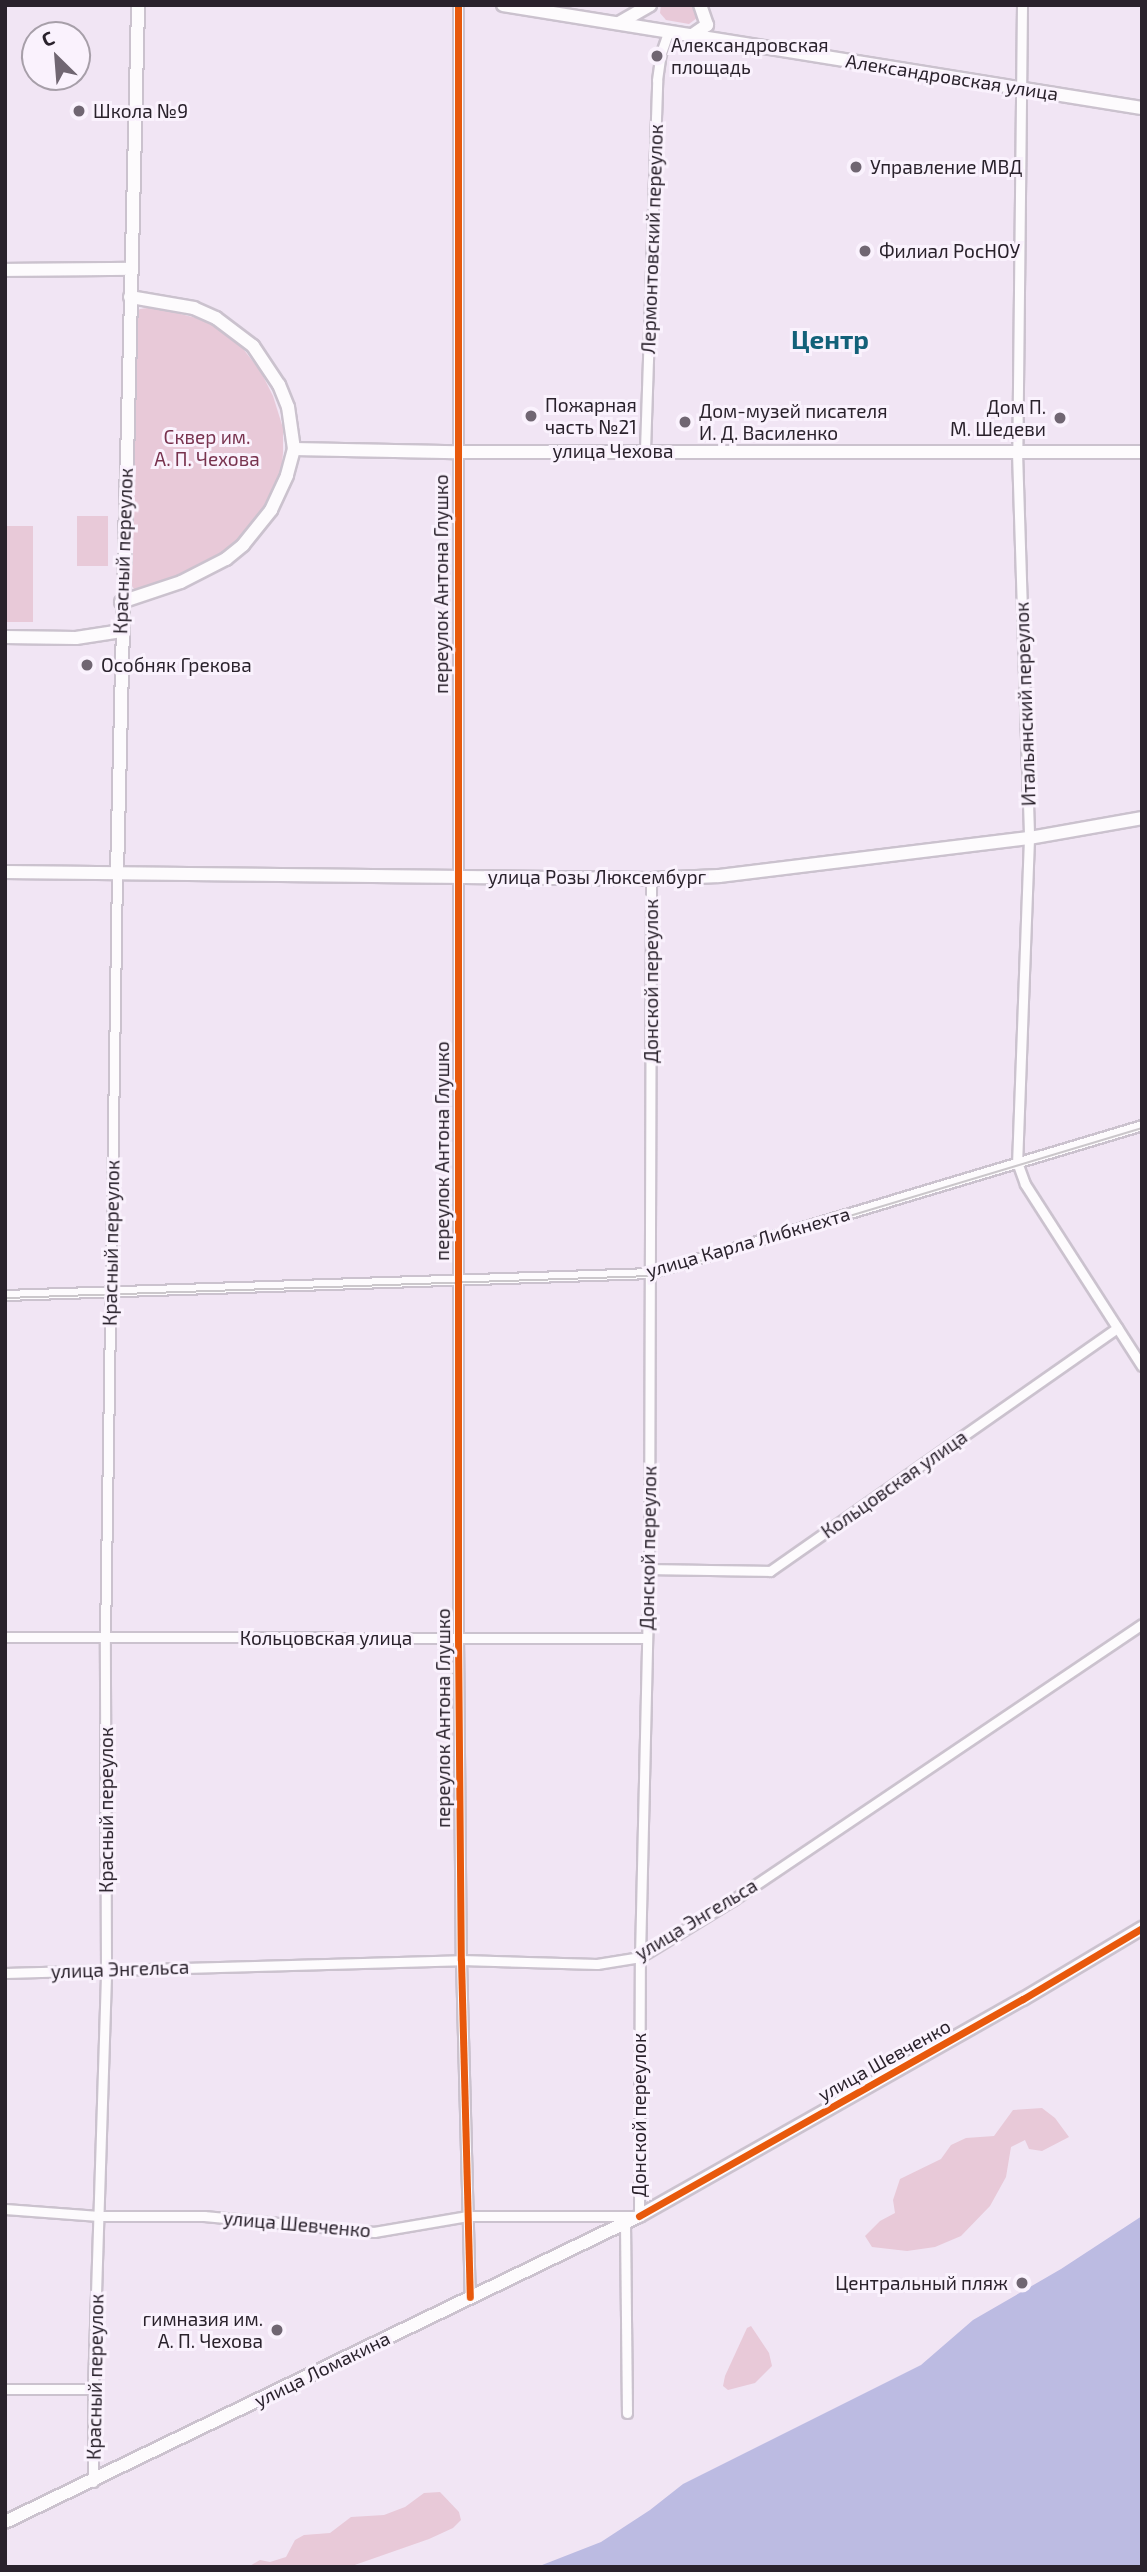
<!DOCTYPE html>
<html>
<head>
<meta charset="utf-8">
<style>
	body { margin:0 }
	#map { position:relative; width:1147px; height:2572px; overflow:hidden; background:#f1e5f4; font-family:"Exo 2",sans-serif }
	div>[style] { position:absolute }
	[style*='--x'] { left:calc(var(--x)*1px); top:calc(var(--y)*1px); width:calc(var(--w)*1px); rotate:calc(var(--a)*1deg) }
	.green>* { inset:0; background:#e8c9d8 }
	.water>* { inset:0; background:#bcbbe2 }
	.roads { filter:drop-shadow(2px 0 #cbc2ce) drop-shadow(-2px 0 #cbc2ce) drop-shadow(0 2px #cbc2ce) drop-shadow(0 -2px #cbc2ce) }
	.street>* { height:9px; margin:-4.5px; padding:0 4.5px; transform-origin:4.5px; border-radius:4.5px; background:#fdfbfd }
	.secondary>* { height:12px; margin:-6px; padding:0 6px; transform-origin:6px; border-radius:6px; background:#fdfbfd }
	.tram>* { height:2px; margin:-1px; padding:0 1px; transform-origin:1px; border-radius:1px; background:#cbc7cb }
	.cycleway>* { height:7px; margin:-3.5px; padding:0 3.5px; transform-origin:3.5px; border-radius:3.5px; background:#e8590c }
	.dots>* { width:19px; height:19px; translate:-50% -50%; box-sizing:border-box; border:4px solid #faf2fd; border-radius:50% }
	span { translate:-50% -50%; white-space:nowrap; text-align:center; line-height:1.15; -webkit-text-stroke:6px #faf2fd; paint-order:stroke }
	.poi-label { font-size:19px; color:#2a222c }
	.left { translate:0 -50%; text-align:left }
	.right { translate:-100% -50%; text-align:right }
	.street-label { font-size:19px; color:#2a222c }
	.park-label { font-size:19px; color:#78324e }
	.district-label { font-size:26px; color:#136179; font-weight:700 }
	.frame { position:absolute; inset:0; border:7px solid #2a222c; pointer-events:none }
	.north { position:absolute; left:21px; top:21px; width:70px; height:70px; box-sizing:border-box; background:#faf2fd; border:2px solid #a79fa9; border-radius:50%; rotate:335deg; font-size:19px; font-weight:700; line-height:28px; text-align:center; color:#2a222c }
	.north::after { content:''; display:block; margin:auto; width:24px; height:32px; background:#706672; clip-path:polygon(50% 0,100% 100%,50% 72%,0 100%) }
</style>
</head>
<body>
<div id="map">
	<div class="green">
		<i style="clip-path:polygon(661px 5px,693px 5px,697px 18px,689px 24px,666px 20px,660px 13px)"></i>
		<i style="clip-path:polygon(154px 307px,200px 319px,223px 331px,241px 346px,261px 372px,273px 396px,283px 428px,283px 453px,281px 473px,267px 509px,240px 542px,197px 571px,141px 590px,134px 589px,129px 582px,134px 313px,140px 309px)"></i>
		<i style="clip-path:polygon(77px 516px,108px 516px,108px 566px,77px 566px)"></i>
		<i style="clip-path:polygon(5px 526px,33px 526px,33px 622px,5px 622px)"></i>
		<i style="clip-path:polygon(1042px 2108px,1055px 2118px,1069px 2137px,1042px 2151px,1029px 2149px,1025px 2140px,1011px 2147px,1006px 2177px,990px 2206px,961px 2236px,935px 2247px,907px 2251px,872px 2247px,865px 2236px,880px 2221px,895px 2213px,893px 2200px,900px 2179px,941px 2159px,951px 2145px,966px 2138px,994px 2136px,1013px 2110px)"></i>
		<i style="clip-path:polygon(751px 2326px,769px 2353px,772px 2366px,755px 2383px,728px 2390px,723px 2386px,725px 2376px,747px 2328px)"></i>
		<i style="clip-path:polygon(440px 2492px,459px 2512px,461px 2520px,453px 2528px,429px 2539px,349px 2567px,248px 2567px,260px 2560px,270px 2562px,286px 2557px,295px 2540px,304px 2535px,330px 2533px,351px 2517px,384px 2515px,405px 2507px,424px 2493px)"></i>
	</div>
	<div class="water">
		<i style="clip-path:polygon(1142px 2216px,1142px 2567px,537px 2567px,601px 2542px,650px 2510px,683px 2484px,921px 2365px,973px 2320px,1061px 2269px)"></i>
	</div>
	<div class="roads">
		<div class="street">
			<i style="--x:458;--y:5;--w:1633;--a:90"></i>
			<i style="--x:458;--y:1638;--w:322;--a:89.5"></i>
			<i style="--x:461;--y:1960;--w:337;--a:88.5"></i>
			<i style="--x:1022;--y:5;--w:447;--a:90.6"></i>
			<i style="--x:1017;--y:452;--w:386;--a:88.2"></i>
			<i style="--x:1029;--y:838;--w:324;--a:92.1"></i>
			<i style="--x:1017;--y:1162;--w:23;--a:70"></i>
			<i style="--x:1025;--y:1184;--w:216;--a:57.3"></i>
			<i style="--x:645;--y:450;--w:370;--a:-88.1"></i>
			<i style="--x:657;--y:80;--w:27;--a:-82"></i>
			<i style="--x:661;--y:53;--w:24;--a:-71"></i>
			<i style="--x:5;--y:1295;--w:645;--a:-1.95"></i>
			<i style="--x:650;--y:1273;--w:514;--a:-16.74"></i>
			<i style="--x:649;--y:1569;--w:121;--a:0.9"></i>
			<i style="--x:770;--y:1571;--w:424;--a:-35"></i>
			<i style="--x:5;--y:1637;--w:642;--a:0.09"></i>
			<i style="--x:5;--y:1973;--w:456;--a:-1.6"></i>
			<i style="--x:461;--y:1960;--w:136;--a:1.7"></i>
			<i style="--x:597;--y:1964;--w:44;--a:-9.2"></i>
			<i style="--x:640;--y:1957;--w:109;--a:-31.5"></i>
			<i style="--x:733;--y:1900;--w:493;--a:-34"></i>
			<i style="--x:5;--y:2209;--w:94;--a:4.3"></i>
			<i style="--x:99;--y:2216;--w:105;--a:0"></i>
			<i style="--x:204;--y:2216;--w:171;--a:5.4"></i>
			<i style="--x:374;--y:2232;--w:95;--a:-9.7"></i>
			<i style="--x:468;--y:2216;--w:171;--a:0"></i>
			<i style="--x:639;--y:2216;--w:259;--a:-89.8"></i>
			<i style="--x:640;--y:1957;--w:388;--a:-88.7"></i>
			<i style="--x:649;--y:1569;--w:690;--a:-89.83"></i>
			<i style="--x:625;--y:2223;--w:190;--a:89.4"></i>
			<i style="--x:5;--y:2389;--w:88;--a:0"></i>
			<i style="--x:93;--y:2482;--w:93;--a:-90"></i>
			<i style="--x:93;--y:2389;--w:420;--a:-88.2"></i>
			<i style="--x:106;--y:1969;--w:332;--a:-90.2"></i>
			<i style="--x:105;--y:1637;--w:764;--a:-89.1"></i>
		</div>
		<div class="secondary">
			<i style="--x:503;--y:5;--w:647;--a:9.16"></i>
			<i style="--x:619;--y:23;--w:36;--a:-30"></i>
			<i style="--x:694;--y:34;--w:16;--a:-35"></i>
			<i style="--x:707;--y:25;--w:21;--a:-109"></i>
			<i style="--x:5;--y:270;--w:126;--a:-0.5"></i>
			<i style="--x:294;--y:449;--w:163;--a:1.1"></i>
			<i style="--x:457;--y:452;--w:685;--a:0"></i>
			<i style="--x:121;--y:602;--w:63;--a:-18.4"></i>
			<i style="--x:181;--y:582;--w:51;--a:-27.1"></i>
			<i style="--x:226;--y:559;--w:22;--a:-39"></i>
			<i style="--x:243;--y:545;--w:45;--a:-51.3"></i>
			<i style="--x:271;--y:510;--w:38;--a:-65"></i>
			<i style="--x:287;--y:475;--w:27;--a:-75"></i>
			<i style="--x:294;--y:449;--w:42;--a:-98.1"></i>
			<i style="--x:288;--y:407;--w:24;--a:-112"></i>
			<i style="--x:279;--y:385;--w:47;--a:-123.7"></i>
			<i style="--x:253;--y:346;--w:46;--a:-142.9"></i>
			<i style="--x:216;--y:318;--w:24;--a:-156"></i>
			<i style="--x:194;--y:308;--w:65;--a:-170.2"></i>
			<i style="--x:5;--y:637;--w:71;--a:0.8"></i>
			<i style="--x:76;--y:638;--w:46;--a:-8.8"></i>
			<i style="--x:5;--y:872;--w:646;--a:0.62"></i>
			<i style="--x:651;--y:879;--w:68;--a:-2.5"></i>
			<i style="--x:719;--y:876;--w:312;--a:-7"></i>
			<i style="--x:1029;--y:838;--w:115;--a:-10"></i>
			<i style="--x:117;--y:873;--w:868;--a:-88.61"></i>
			<i style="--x:5;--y:2522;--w:704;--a:-25.76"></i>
			<i style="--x:639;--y:2216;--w:441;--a:-29.5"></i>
			<i style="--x:1023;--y:1999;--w:139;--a:-30.8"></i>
		</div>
	</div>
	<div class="tram">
		<i style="--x:5;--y:1298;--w:645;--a:-1.95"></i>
		<i style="--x:650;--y:1276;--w:514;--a:-16.74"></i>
	</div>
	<div class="cycleway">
		<i style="--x:458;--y:5;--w:1633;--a:90"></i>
		<i style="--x:458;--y:1638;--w:322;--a:89.5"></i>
		<i style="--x:461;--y:1960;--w:337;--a:88.5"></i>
		<i style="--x:639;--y:2216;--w:441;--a:-29.5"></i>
		<i style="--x:1023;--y:1999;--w:139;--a:-30.8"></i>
	</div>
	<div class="dots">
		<i style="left:657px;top:56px;background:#706672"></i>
		<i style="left:79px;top:111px;background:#706672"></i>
		<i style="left:856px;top:167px;background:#706672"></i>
		<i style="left:865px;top:251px;background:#706672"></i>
		<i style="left:531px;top:416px;background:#706672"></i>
		<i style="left:1060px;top:418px;background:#706672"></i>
		<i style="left:685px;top:422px;background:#706672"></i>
		<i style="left:87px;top:665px;background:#706672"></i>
		<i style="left:1022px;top:2283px;background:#706672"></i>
		<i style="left:277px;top:2330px;background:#706672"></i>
	</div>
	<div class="poi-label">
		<span class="left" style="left:671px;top:56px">Александровская<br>площадь</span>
		<span class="left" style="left:93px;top:111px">Школа №9</span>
		<span class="left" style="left:870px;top:167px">Управление МВД</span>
		<span class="left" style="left:879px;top:251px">Филиал РосНОУ</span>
		<span class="left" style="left:545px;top:416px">Пожарная<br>часть №21</span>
		<span class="right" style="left:1046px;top:418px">Дом П.<br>М. Шедеви</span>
		<span class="left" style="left:699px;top:422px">Дом-музей писателя<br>И. Д. Василенко</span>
		<span class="left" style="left:101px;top:665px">Особняк Грекова</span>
		<span class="right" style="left:1008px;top:2283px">Центральный пляж</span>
		<span class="right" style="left:263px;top:2330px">гимназия им.<br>А. П. Чехова</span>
	</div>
	<div class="street-label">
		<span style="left:952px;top:77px;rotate:9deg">Александровская улица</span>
		<span style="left:652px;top:239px;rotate:-88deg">Лермонтовский переулок</span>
		<span style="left:613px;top:451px">улица Чехова</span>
		<span style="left:123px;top:551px;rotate:-88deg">Красный переулок</span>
		<span style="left:441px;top:584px;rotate:-90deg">переулок Антона Глушко</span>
		<span style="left:1025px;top:704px;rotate:-92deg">Итальянский переулок</span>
		<span style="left:597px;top:877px">улица Розы Люксембург</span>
		<span style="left:651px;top:981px;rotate:-90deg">Донской переулок</span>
		<span style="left:442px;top:1151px;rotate:-90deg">переулок Антона Глушко</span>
		<span style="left:748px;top:1242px;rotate:-16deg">улица Карла Либкнехта</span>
		<span style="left:111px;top:1243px;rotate:-89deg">Красный переулок</span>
		<span style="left:894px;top:1484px;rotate:-35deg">Кольцовская улица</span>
		<span style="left:648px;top:1548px;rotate:-89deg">Донской переулок</span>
		<span style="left:326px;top:1638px">Кольцовская улица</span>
		<span style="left:443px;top:1718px;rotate:-90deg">переулок Антона Глушко</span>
		<span style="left:106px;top:1810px;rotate:-90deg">Красный переулок</span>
		<span style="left:696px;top:1919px;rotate:-31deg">улица Энгельса</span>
		<span style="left:120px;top:1969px;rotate:-2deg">улица Энгельса</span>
		<span style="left:884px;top:2060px;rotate:-29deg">улица Шевченко</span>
		<span style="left:639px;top:2115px;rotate:-90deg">Донской переулок</span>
		<span style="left:297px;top:2224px;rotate:5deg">улица Шевченко</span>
		<span style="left:322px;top:2369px;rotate:-26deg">улица Ломакина</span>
		<span style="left:95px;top:2377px;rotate:-89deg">Красный переулок</span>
	</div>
	<div class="park-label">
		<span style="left:207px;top:448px">Сквер им.<br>А. П. Чехова</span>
	</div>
	<div class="district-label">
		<span style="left:830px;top:339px">Центр</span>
	</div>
	<div class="frame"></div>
	<div class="north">С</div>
</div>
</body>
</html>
